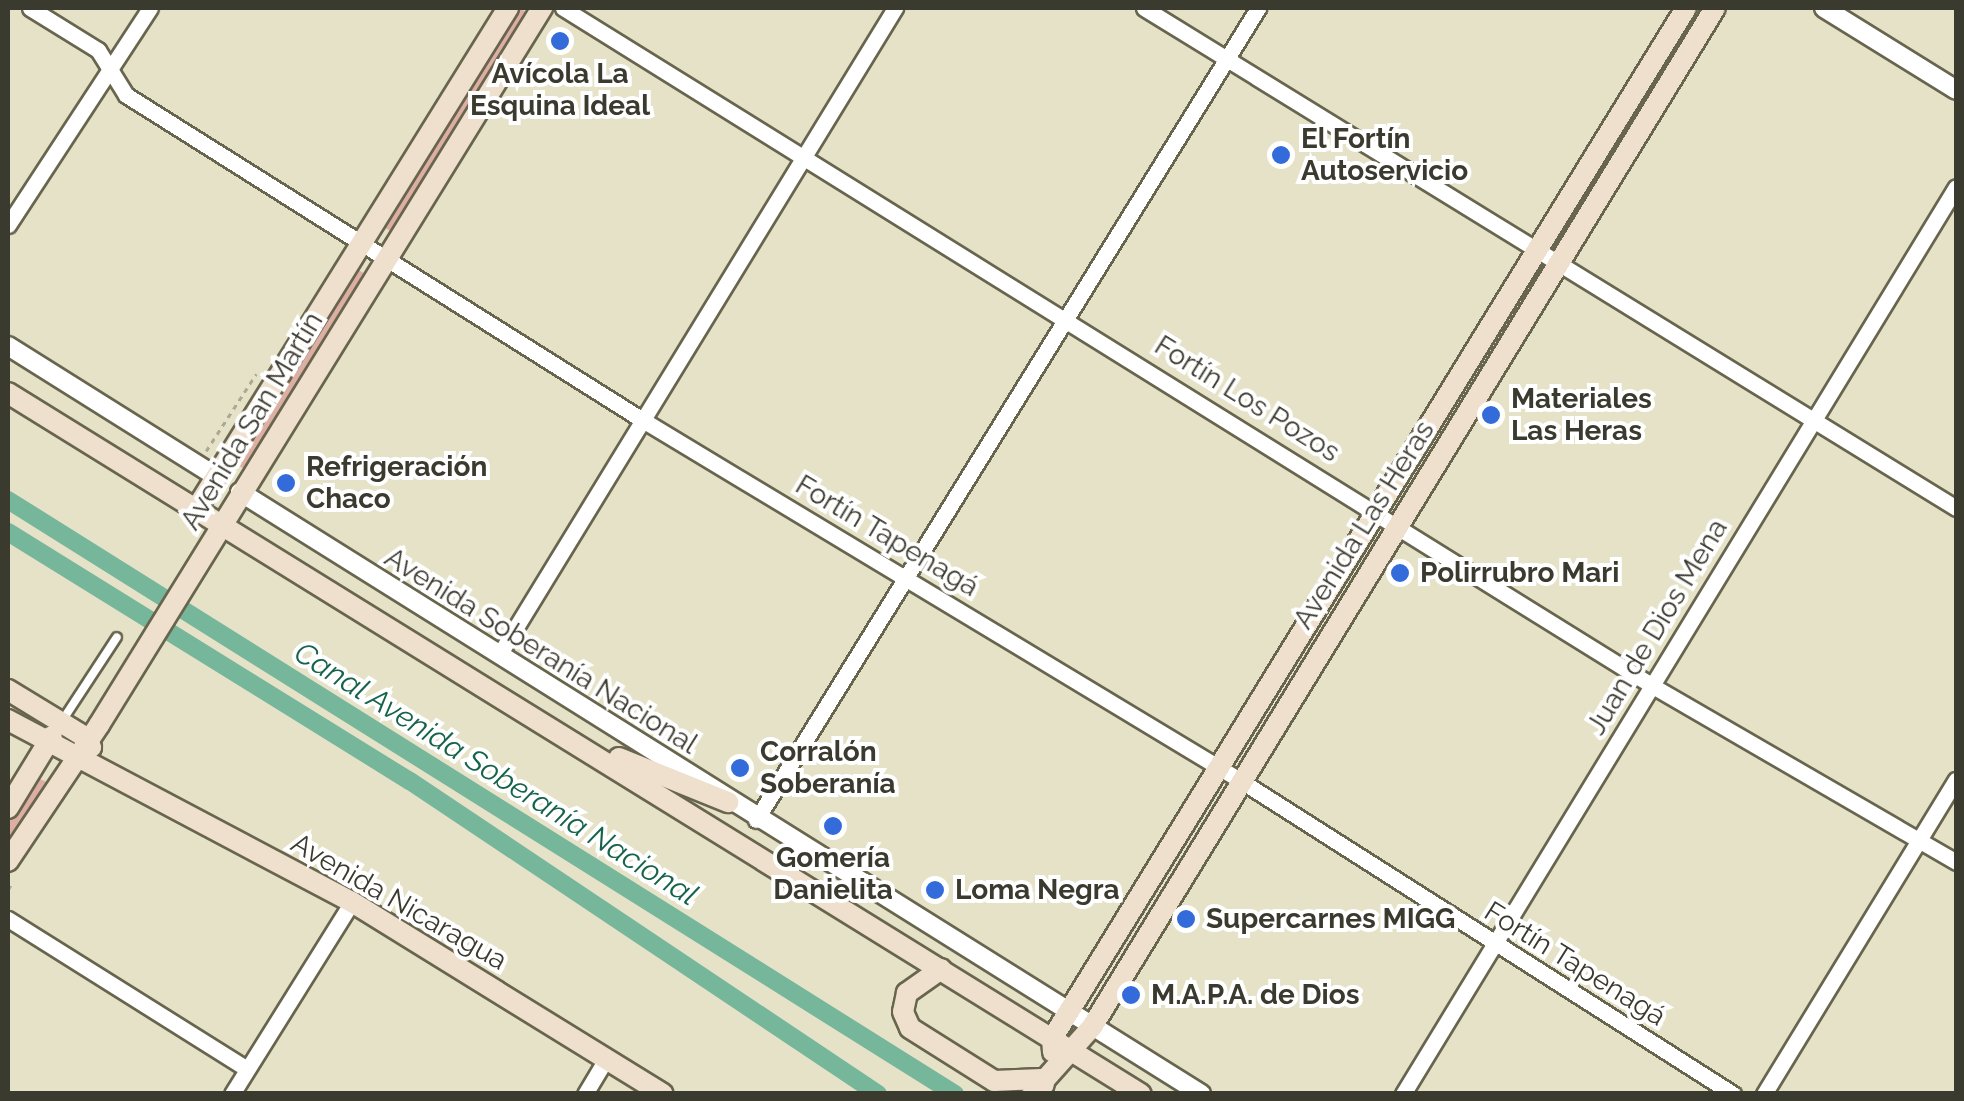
<!DOCTYPE html>
<html>
<head>
<meta charset="utf-8">
<style>
	body { margin:0 }
	#map { position:relative; width:1964px; height:1101px; overflow:hidden; background:#e5e2c8; font-family:Raleway,sans-serif }
	div>[style] { position:absolute }
	[style*='--x'] { left:calc(var(--x)*1px); top:calc(var(--y)*1px); width:calc(var(--w)*1px); rotate:calc(var(--a)*1deg) }
	.green>* { inset:0; background:#ddafa2 }
	.canal>* { height:18px; margin:-9px; padding:0 9px; transform-origin:9px; border-radius:9px; background:#76b69b }
	.path>* { height:2.5px; margin-top:-1.25px; transform-origin:0; background:repeating-linear-gradient(90deg,#aba994 0 5px,transparent 0 10px) }
	.roads { filter:drop-shadow(2px 0 #68654e) drop-shadow(-2px 0 #68654e) drop-shadow(0 2px #68654e) drop-shadow(0 -2px #68654e) }
	.service>* { height:8px; margin:-4px; padding:0 4px; transform-origin:4px; border-radius:4px; background:#fff }
	.minor>* { height:15px; margin:-7.5px; padding:0 7.5px; transform-origin:7.5px; border-radius:7.5px; background:#fff }
	.tertiary>* { height:18px; margin:-9px; padding:0 9px; transform-origin:9px; border-radius:9px; background:#fff }
	.secondary>* { height:20px; margin:-10px; padding:0 10px; transform-origin:10px; border-radius:10px; background:#efdfcd }
	.dots>* { width:28px; height:28px; translate:-50% -50%; box-sizing:border-box; border:5px solid #fff; border-radius:50% }
	span { translate:-50% -50%; white-space:nowrap; text-align:center; line-height:1.15; -webkit-text-stroke:8px #fff; paint-order:stroke }
	.poi-label { font-size:28px; color:#3b3a2f; font-weight:700 }
	.left { translate:0 -50%; text-align:left }
	.street-label { font-size:28px; color:#3b3a2f }
	.water-label { font-size:30px; color:#156449; font-style:italic }
	.frame { position:absolute; inset:0; border:10px solid #3b3a2f; pointer-events:none }
</style>
</head>
<body>
<div id="map">
	<div class="green">
		<i style="clip-path:polygon(519px 8px,528px 13px,393px 233px,384px 227px)"></i>
		<i style="clip-path:polygon(359px 270px,366px 275px,245px 469px,237px 465px)"></i>
		<i style="clip-path:polygon(37px 778px,47px 782px,8px 846px,8px 824px)"></i>
	</div>
	<div class="canal">
		<i style="--x:8;--y:500;--w:1118;--a:32.1"></i>
		<i style="--x:8;--y:532;--w:473;--a:31.8"></i>
		<i style="--x:410;--y:781;--w:563;--a:33.77"></i>
	</div>
	<div class="path">
		<i style="--x:206;--y:451;--w:92;--a:-57"></i>
		<i style="--x:8;--y:890;--w:10;--a:-61"></i>
	</div>
	<div class="roads">
		<div class="service">
			<i style="--x:62;--y:721;--w:100;--a:-56.8"></i>
		</div>
		<div class="minor">
			<i style="--x:30;--y:8;--w:80;--a:31.7"></i>
			<i style="--x:98;--y:50;--w:53;--a:58.1"></i>
			<i style="--x:126;--y:95;--w:608;--a:32.18"></i>
			<i style="--x:641;--y:419;--w:697;--a:31.09"></i>
			<i style="--x:1238;--y:779;--w:587;--a:32.47"></i>
			<i style="--x:563;--y:8;--w:1281;--a:31.89"></i>
			<i style="--x:1651;--y:685;--w:353;--a:30.1"></i>
			<i style="--x:1144;--y:8;--w:954;--a:31.62"></i>
			<i style="--x:8;--y:225;--w:259;--a:-56.8"></i>
			<i style="--x:499;--y:655;--w:759;--a:-58.53"></i>
			<i style="--x:756;--y:820;--w:955;--a:-58.27"></i>
			<i style="--x:8;--y:919;--w:282;--a:32.1"></i>
			<i style="--x:232;--y:1094;--w:226;--a:-58"></i>
			<i style="--x:585;--y:1094;--w:41;--a:-59"></i>
			<i style="--x:1403;--y:1094;--w:1062;--a:-58.63"></i>
			<i style="--x:1764;--y:1094;--w:368;--a:-58.6"></i>
		</div>
		<div class="tertiary">
			<i style="--x:1824;--y:8;--w:155;--a:31.8"></i>
			<i style="--x:8;--y:346;--w:244;--a:32.1"></i>
			<i style="--x:240;--y:492;--w:1134;--a:32.06"></i>
		</div>
		<div class="secondary">
			<i style="--x:8;--y:393;--w:1332;--a:31.75"></i>
			<i style="--x:198;--y:506;--w:587;--a:-58.1"></i>
			<i style="--x:8;--y:690;--w:90;--a:31.4"></i>
			<i style="--x:85;--y:737;--w:12;--a:59"></i>
			<i style="--x:8;--y:720;--w:389;--a:27.9"></i>
			<i style="--x:352;--y:902;--w:365;--a:31.7"></i>
			<i style="--x:619;--y:758;--w:118;--a:22"></i>
			<i style="--x:8;--y:808;--w:84;--a:-58.6"></i>
			<i style="--x:8;--y:861;--w:164;--a:-56.2"></i>
			<i style="--x:99;--y:725;--w:843;--a:-58.29"></i>
			<i style="--x:941;--y:969;--w:42;--a:144.8"></i>
			<i style="--x:907;--y:993;--w:19;--a:102"></i>
			<i style="--x:903;--y:1012;--w:17;--a:66"></i>
			<i style="--x:910;--y:1028;--w:99;--a:32.2"></i>
			<i style="--x:994;--y:1081;--w:48;--a:-2.4"></i>
			<i style="--x:1042;--y:1079;--w:6;--a:72"></i>
			<i style="--x:1053;--y:1052;--w:13;--a:-94"></i>
			<i style="--x:1052;--y:1039;--w:1210;--a:-58.41"></i>
			<i style="--x:1032;--y:1094;--w:90;--a:-48.2"></i>
			<i style="--x:1092;--y:1027;--w:1194;--a:-58.56"></i>
		</div>
	</div>
	<div class="dots">
		<i style="left:560px;top:41px;background:#336cda"></i>
		<i style="left:1281px;top:155px;background:#336cda"></i>
		<i style="left:1491px;top:415px;background:#336cda"></i>
		<i style="left:286px;top:483px;background:#336cda"></i>
		<i style="left:1400px;top:573px;background:#336cda"></i>
		<i style="left:740px;top:768px;background:#336cda"></i>
		<i style="left:833px;top:826px;background:#336cda"></i>
		<i style="left:935px;top:890px;background:#336cda"></i>
		<i style="left:1186px;top:919px;background:#336cda"></i>
		<i style="left:1131px;top:995px;background:#336cda"></i>
	</div>
	<div class="poi-label">
		<span style="left:560px;top:90px">Avícola La<br>Esquina Ideal</span>
		<span class="left" style="left:1301px;top:155px">El Fortín<br>Autoservicio</span>
		<span class="left" style="left:1511px;top:415px">Materiales<br>Las Heras</span>
		<span class="left" style="left:306px;top:483px">Refrigeración<br>Chaco</span>
		<span class="left" style="left:1420px;top:573px">Polirrubro Mari</span>
		<span class="left" style="left:760px;top:768px">Corralón<br>Soberanía</span>
		<span style="left:833px;top:874px">Gomería<br>Danielita</span>
		<span class="left" style="left:955px;top:890px">Loma Negra</span>
		<span class="left" style="left:1206px;top:919px">Supercarnes MIGG</span>
		<span class="left" style="left:1151px;top:995px">M.A.P.A. de Dios</span>
	</div>
	<div class="street-label">
		<span style="left:1247px;top:399px;rotate:32deg">Fortín Los Pozos</span>
		<span style="left:252px;top:421px;rotate:-59deg">Avenida San Martín</span>
		<span style="left:1364px;top:525px;rotate:-58deg">Avenida Las Heras</span>
		<span style="left:887px;top:536px;rotate:31deg">Fortín Tapenagá</span>
		<span style="left:1657px;top:627px;rotate:-59deg">Juan de Dios Mena</span>
		<span style="left:541px;top:651px;rotate:32deg">Avenida Soberanía Nacional</span>
		<span style="left:399px;top:902px;rotate:30deg">Avenida Nicaragua</span>
		<span style="left:1575px;top:964px;rotate:32deg">Fortín Tapenagá</span>
	</div>
	<div class="water-label">
		<span style="left:496px;top:774px;rotate:32deg">Canal Avenida Soberanía Nacional</span>
	</div>
	<div class="frame"></div>
</div>
</body>
</html>
